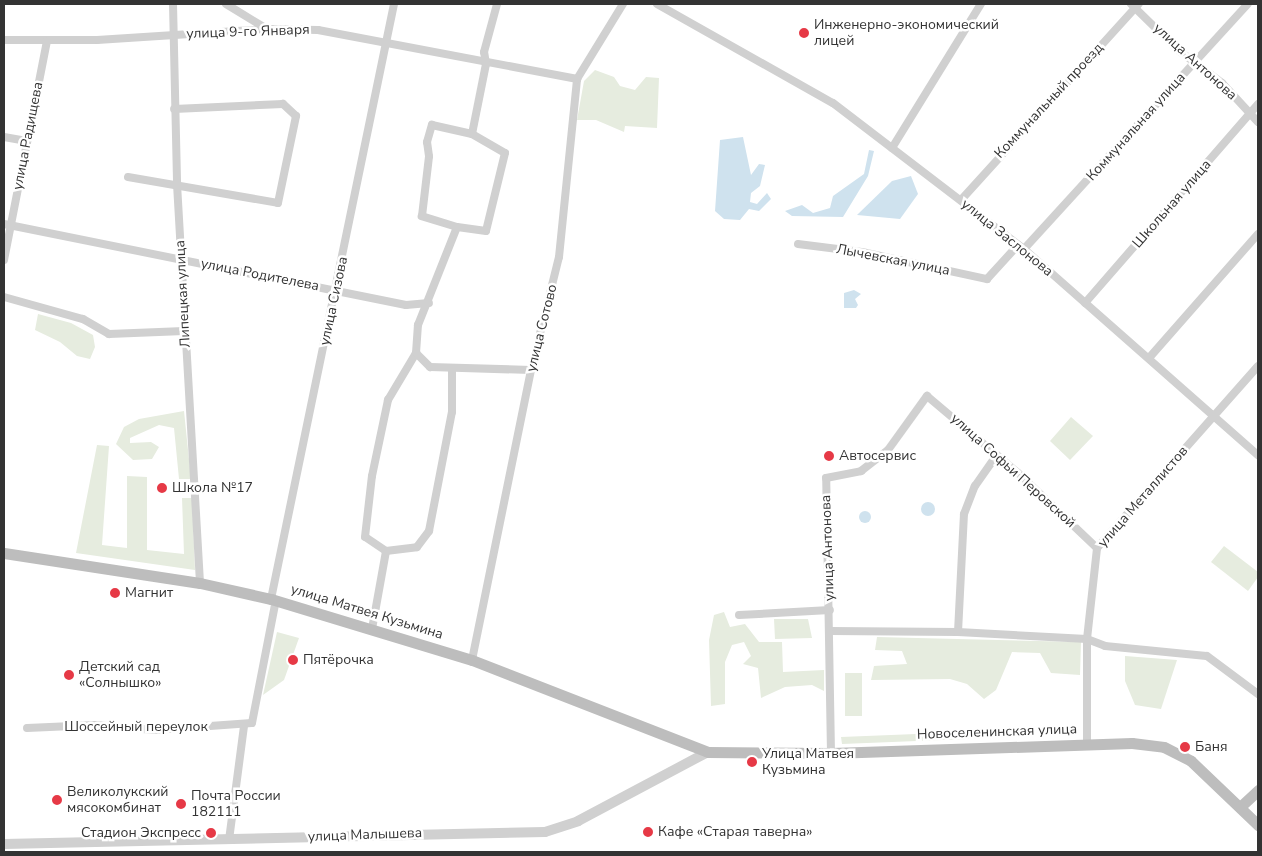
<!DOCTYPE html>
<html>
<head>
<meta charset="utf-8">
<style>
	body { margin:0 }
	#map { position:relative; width:1262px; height:856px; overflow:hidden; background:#fff; font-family:"Nunito Sans",sans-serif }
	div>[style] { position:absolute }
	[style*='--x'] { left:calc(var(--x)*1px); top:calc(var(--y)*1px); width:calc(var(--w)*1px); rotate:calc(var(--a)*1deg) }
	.green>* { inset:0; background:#e6ecdf }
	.water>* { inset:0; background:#cfe2ee }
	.round { border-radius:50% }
	.minor>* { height:8px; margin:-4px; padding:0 4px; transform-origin:4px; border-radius:4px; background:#d0d0d0 }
	.tertiary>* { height:10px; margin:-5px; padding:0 5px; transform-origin:5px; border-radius:5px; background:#d0d0d0 }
	.secondary>* { height:11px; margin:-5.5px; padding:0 5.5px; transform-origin:5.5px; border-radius:5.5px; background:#bdbdbd }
	.dots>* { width:14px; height:14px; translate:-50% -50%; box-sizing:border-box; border:2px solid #fff; border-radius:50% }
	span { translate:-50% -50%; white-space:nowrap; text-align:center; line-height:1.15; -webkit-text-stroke:5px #fff; paint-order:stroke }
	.poi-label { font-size:14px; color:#333 }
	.left { translate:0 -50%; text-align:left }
	.right { translate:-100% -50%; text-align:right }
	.street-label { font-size:14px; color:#333 }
	.frame { position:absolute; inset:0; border:5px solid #333; pointer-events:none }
</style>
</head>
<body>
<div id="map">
	<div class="green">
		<i style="clip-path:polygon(595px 70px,614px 77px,620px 86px,635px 90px,646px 77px,659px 78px,657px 128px,625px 126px,624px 132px,596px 120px,577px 120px,584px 81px)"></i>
		<i style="clip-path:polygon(38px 314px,71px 323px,93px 335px,95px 347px,90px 359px,77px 356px,60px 342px,35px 330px)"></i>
		<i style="clip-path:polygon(184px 411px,191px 479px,179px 479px,174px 428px,159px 425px,130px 438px,130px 443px,151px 442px,159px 447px,152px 459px,133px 460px,116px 444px,124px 427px,139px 419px)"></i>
		<i style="clip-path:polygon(1071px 417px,1093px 436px,1070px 460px,1050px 441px)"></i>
		<i style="clip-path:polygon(97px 445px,109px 446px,102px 545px,127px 548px,127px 476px,147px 477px,147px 550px,184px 554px,182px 498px,192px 498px,195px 570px,76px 553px)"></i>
		<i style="clip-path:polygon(1224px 546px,1258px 572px,1258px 577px,1248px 591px,1211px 562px)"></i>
		<i style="clip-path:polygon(724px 612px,730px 627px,745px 624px,759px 642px,782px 642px,783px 672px,824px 670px,824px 691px,812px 685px,785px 687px,761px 698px,758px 668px,743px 664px,751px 656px,744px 642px,732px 645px,725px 662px,725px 704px,711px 706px,709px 640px,714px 615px)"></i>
		<i style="clip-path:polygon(774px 619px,808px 619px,812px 638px,775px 639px)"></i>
		<i style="clip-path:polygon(277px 632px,299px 638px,284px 680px,263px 695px)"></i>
		<i style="clip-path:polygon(877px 637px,1081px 642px,1080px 675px,1051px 673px,1040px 653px,1012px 652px,996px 690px,984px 699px,967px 684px,950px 679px,871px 680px,874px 666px,907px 664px,902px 651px,875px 650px)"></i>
		<i style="clip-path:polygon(1125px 656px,1177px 660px,1161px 709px,1135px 705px,1125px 681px)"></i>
		<i style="clip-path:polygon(845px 673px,862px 673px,862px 716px,845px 716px)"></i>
		<i style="clip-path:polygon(991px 731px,992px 738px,842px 744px,841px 737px)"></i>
	</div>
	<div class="water">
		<i style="clip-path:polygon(743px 137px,751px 175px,759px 164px,765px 165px,760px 186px,751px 193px,750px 202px,757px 204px,767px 193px,771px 199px,759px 211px,749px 209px,740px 220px,724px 219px,715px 211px,720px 140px)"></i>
		<i style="clip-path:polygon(869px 150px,874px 151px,868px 176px,843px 217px,792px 216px,785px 211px,802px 205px,813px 213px,830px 208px,833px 196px,864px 174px)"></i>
		<i style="clip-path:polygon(911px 176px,918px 194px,900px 219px,857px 215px,892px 181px)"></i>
		<i style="clip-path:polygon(854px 290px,861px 294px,855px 299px,858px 305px,856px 308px,844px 308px,844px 293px)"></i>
		<i class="round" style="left:921px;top:502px;width:14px;height:14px"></i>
		<i class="round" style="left:859px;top:511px;width:12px;height:12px"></i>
	</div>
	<div class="minor">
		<i style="--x:173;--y:4;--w:180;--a:88.7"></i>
		<i style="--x:177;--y:184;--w:400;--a:86.7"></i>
		<i style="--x:226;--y:4;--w:48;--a:31.4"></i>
		<i style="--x:657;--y:4;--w:202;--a:29.4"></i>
		<i style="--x:833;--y:103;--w:240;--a:37.4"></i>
		<i style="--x:1024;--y:249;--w:312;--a:41.4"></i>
		<i style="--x:1131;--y:4;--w:66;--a:44.4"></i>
		<i style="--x:1178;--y:50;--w:55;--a:36.9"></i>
		<i style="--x:1222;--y:83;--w:53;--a:47.3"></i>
		<i style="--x:4;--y:40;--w:93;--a:0"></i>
		<i style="--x:97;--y:40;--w:170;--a:-3.7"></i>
		<i style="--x:267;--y:29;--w:51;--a:1.1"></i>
		<i style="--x:318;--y:30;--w:264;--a:10.7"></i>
		<i style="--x:432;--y:125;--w:41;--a:12.7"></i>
		<i style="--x:472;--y:134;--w:38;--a:30"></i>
		<i style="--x:505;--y:153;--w:80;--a:103.7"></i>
		<i style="--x:486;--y:231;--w:29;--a:-172"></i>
		<i style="--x:457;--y:227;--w:37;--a:-163"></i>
		<i style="--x:422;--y:216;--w:60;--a:-83.3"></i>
		<i style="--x:429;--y:156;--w:14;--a:-98"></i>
		<i style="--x:427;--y:142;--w:18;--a:-74"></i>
		<i style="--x:472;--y:134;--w:71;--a:-78.7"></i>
		<i style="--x:486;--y:64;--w:12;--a:-99"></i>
		<i style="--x:484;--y:52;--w:50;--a:-74.8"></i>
		<i style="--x:4;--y:137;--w:23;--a:10"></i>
		<i style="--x:892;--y:148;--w:169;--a:-58.3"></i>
		<i style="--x:128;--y:177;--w:152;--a:9.8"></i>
		<i style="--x:278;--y:203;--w:89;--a:-78.3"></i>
		<i style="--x:296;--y:116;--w:18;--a:-137"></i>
		<i style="--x:283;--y:104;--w:109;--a:177.4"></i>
		<i style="--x:961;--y:200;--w:265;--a:-47.8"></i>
		<i style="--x:4;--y:224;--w:410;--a:11.4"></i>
		<i style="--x:406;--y:305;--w:23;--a:-5"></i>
		<i style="--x:798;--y:244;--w:64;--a:7.1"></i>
		<i style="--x:862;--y:252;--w:128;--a:12.2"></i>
		<i style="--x:987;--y:279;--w:46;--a:-47.6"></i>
		<i style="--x:1024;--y:249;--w:332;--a:-47.6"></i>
		<i style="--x:4;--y:260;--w:223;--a:-78.9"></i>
		<i style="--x:4;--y:297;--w:82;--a:15.6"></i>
		<i style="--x:83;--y:319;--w:30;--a:30"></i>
		<i style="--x:109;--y:334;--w:75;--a:-2.3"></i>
		<i style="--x:1085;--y:303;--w:264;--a:-49"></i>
		<i style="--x:416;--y:353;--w:28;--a:-86"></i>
		<i style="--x:418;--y:325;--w:105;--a:-68.3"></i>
		<i style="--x:1149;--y:358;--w:165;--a:-48.7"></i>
		<i style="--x:386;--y:551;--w:25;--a:-146"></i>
		<i style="--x:365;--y:537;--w:61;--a:-83.5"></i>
		<i style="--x:372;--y:476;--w:78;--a:-78.1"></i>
		<i style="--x:388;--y:400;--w:55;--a:-59.2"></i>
		<i style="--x:416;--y:353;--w:20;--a:45"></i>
		<i style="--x:430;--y:367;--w:101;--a:1.7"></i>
		<i style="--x:271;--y:599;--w:608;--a:-78.32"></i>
		<i style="--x:739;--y:615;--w:91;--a:-3.1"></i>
		<i style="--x:372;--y:629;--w:79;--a:-79.8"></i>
		<i style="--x:386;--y:551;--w:31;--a:-7"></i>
		<i style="--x:417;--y:547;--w:20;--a:-53"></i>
		<i style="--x:429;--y:531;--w:121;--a:-79.1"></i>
		<i style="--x:452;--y:412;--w:44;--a:-90"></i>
		<i style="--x:831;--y:631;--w:127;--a:0.5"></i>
		<i style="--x:958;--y:632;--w:129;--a:3.1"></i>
		<i style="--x:1087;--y:639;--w:19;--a:21"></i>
		<i style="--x:1105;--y:646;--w:102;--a:5.6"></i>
		<i style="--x:1207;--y:656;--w:64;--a:36.7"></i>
		<i style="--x:958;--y:632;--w:118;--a:-87.1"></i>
		<i style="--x:964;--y:514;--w:30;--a:-69"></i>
		<i style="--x:975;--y:486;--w:38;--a:-55"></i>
		<i style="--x:472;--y:660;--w:296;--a:-78.5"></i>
		<i style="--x:531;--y:370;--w:116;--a:-76.1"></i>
		<i style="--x:559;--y:257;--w:179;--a:-84.2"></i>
		<i style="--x:577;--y:79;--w:88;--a:-58.5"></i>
		<i style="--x:27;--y:728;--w:68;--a:-2.5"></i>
		<i style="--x:95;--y:725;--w:59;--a:4.8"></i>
		<i style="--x:154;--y:730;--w:98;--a:-4.1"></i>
		<i style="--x:252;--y:723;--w:125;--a:-79"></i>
		<i style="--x:1087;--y:745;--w:106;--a:-90"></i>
		<i style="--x:1087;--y:639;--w:92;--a:-83.7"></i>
		<i style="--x:1097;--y:548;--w:243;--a:-48.5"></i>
		<i style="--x:831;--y:753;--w:275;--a:-91"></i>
		<i style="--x:826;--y:478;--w:36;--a:-11"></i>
		<i style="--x:861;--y:471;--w:34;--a:-38"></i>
		<i style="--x:888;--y:450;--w:67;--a:-54.2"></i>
		<i style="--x:927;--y:396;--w:119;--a:40.2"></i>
		<i style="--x:1018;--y:473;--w:109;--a:43.5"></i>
		<i style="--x:229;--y:840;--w:115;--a:-82.5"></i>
	</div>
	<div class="tertiary">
		<i style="--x:4;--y:844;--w:541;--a:-1.27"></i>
		<i style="--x:545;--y:832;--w:35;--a:-18"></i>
		<i style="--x:578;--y:821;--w:147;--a:-28"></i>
	</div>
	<div class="secondary">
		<i style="--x:4;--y:553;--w:198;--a:8.7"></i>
		<i style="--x:200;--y:583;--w:73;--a:12.7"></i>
		<i style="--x:271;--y:599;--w:210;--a:16.9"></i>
		<i style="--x:472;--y:660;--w:253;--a:21.3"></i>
		<i style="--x:708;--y:752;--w:123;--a:0.5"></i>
		<i style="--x:831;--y:753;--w:301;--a:-1.9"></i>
		<i style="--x:1132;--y:743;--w:32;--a:7"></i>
		<i style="--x:1164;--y:747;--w:30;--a:27"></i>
		<i style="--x:1191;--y:761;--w:93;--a:43.7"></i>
		<i style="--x:1240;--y:807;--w:25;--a:-43"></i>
	</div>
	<div class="dots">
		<i style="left:804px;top:33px;background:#e63946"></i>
		<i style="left:829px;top:456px;background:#e63946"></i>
		<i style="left:162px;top:488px;background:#e63946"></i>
		<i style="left:115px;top:593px;background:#e63946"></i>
		<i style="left:293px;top:660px;background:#e63946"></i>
		<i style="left:69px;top:675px;background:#e63946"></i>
		<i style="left:1185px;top:747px;background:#e63946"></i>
		<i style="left:752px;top:762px;background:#e63946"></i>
		<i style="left:57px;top:800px;background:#e63946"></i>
		<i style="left:181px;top:804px;background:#e63946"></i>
		<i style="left:648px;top:832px;background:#e63946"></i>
		<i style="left:211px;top:833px;background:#e63946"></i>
	</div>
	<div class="poi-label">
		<span class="left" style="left:814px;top:33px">Инженерно-экономический<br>лицей</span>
		<span class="left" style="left:839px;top:456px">Автосервис</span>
		<span class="left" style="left:172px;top:488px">Школа №17</span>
		<span class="left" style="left:125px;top:593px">Магнит</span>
		<span class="left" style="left:303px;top:660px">Пятёрочка</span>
		<span class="left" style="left:79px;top:675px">Детский сад<br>«Солнышко»</span>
		<span class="left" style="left:1195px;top:747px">Баня</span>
		<span class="left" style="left:762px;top:762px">Улица Матвея<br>Кузьмина</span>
		<span class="left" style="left:67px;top:800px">Великолукский<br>мясокомбинат</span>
		<span class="left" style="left:191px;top:804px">Почта России<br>182111</span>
		<span class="left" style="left:658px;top:832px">Кафе «Старая таверна»</span>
		<span class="right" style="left:201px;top:833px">Стадион Экспресс</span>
	</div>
	<div class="street-label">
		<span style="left:248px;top:32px;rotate:-2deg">улица 9-го Января</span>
		<span style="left:1195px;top:62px;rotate:42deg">улица Антонова</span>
		<span style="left:1049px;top:101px;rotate:-47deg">Коммунальный проезд</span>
		<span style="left:1136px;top:127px;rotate:-48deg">Коммунальная улица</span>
		<span style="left:28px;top:136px;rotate:-79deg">улица Радищева</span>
		<span style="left:1172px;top:204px;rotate:-49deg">Школьная улица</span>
		<span style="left:1007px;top:238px;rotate:39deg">улица Заслонова</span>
		<span style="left:893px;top:260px;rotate:11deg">Лычевская улица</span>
		<span style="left:260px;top:275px;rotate:11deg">улица Родителева</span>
		<span style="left:183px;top:294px;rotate:-93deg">Липецкая улица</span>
		<span style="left:334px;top:301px;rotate:-78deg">улица Сизова</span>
		<span style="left:542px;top:328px;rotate:-76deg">улица Сотово</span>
		<span style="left:1013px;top:471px;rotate:42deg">улица Софьи Перовской</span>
		<span style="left:1143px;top:497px;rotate:-49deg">улица Металлистов</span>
		<span style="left:828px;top:548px;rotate:-92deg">улица Антонова</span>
		<span style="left:367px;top:612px;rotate:17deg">улица Матвея Кузьмина</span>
		<span style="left:136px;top:727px">Шоссейный переулок</span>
		<span style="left:997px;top:732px;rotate:-2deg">Новоселенинская улица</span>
		<span style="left:365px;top:835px;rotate:-2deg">улица Малышева</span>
	</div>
	<div class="frame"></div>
</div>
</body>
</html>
